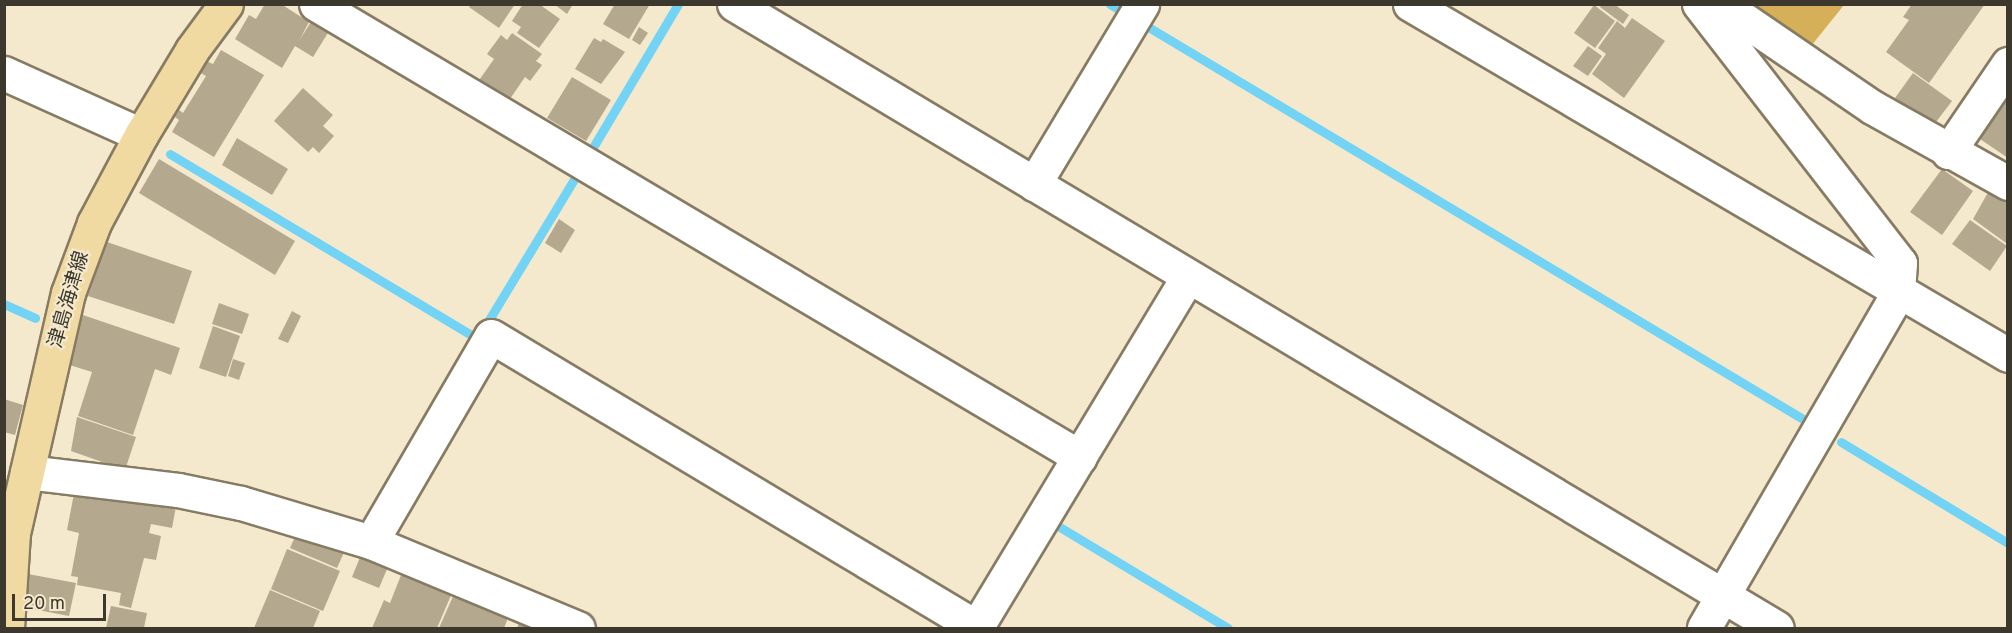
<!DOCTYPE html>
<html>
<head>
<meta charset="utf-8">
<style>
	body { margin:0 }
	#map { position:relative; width:2012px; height:633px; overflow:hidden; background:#f4e8cd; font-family:Overpass,"Noto Sans JP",sans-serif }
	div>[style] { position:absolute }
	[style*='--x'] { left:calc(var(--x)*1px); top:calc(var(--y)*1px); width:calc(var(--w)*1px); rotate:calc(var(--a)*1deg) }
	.green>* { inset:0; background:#d5b058 }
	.stream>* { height:9px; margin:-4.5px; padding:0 4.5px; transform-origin:4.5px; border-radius:4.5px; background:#73d3f4 }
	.building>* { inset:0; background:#b4a98f }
	.roads { filter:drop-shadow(2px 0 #867b63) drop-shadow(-2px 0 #867b63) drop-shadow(0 2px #867b63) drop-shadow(0 -2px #867b63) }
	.minor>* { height:33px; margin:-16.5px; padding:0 16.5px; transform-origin:16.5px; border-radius:16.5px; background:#fff }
	.major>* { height:33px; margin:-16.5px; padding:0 16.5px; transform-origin:16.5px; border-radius:16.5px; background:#f1daa2 }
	span { translate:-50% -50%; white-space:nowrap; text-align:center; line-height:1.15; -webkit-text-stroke:4.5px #f4e8cd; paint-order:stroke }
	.street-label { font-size:20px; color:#3d382e }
	.frame { position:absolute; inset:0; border:6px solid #3d382e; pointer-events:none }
	.scale { position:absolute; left:12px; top:594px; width:94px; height:27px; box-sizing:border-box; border:3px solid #3d382e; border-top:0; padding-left:8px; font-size:18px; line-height:21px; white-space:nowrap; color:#3d382e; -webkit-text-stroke:4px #f4e8cd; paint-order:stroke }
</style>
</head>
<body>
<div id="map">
	<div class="green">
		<i style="clip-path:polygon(1738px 5px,1844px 5px,1807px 51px)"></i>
	</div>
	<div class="stream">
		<i style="--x:1110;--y:4;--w:22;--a:30"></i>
		<i style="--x:1145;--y:25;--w:773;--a:30.91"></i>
		<i style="--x:170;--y:154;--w:359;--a:31"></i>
		<i style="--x:589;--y:154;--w:174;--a:-59.3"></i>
		<i style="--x:4;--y:304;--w:34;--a:24"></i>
		<i style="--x:487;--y:323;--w:178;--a:-58.8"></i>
		<i style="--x:1841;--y:442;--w:195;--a:31.2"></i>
		<i style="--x:1048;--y:520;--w:210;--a:31"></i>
	</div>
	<div class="building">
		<i style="clip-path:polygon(265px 4px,281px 4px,309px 22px,299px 41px,314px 17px,331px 28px,313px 57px,295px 46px,282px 68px,235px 39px,249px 15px,256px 19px)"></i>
		<i style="clip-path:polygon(471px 4px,515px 4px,499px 28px,469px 7px)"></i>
		<i style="clip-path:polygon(523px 4px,539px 4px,560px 19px,539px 48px,517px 33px,521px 27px,512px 21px)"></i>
		<i style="clip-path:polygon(554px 4px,573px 4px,567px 14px)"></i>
		<i style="clip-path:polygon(615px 4px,650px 4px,629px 39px,603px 24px)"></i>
		<i style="clip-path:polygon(1602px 4px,1614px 4px,1629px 15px,1623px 24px,1600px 7px)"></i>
		<i style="clip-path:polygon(1912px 4px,1985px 4px,1929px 83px,1886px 52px,1909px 20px,1903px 17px)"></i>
		<i style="clip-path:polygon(1594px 5px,1615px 21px,1595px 48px,1574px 33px)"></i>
		<i style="clip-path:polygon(1632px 18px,1665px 41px,1624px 98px,1592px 74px,1606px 54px,1598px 48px,1617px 21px,1625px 28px)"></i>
		<i style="clip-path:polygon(639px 27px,648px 33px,640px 45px,632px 40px)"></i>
		<i style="clip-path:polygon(512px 33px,542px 54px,536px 61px,542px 65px,530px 81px,525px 77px,505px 106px,475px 86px,494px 59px,487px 54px,501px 35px,507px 40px)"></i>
		<i style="clip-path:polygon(594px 38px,601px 42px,603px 39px,625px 52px,601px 84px,575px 69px)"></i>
		<i style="clip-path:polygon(1588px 46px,1602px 56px,1588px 76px,1573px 66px)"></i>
		<i style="clip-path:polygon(221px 50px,264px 75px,214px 157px,172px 132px,179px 120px,175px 117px,179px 110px,183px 113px,206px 76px,199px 72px,206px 61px,213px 64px)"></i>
		<i style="clip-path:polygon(1913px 73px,1952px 101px,1933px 126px,1895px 98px)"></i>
		<i style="clip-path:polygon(572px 77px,611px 100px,586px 141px,547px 118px)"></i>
		<i style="clip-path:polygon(2008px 86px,2008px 158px,1974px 135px)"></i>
		<i style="clip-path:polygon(303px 88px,333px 115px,323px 126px,334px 136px,319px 153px,313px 147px,308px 152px,274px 121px)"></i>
		<i style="clip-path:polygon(237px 138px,288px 169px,272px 195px,222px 165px)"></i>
		<i style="clip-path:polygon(159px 159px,295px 241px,275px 275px,139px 193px)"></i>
		<i style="clip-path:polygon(1942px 169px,1973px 191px,1942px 235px,1910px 212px)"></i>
		<i style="clip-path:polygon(1990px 189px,2008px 202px,2006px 243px,1973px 219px)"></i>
		<i style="clip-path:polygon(559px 219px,575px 230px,561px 253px,545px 243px)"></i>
		<i style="clip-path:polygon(1970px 220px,2007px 246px,1990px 271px,1952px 244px)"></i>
		<i style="clip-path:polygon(107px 242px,192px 271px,174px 324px,88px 296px)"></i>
		<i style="clip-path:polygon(219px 303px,249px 314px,242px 334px,212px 324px)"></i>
		<i style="clip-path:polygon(292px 311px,301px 316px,288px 343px,278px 339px)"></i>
		<i style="clip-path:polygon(77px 313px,180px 348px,171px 375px,155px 369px,133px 435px,78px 416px,92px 372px,60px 362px)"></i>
		<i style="clip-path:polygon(213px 326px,240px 336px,226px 377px,199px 368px)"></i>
		<i style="clip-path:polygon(233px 359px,245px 363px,239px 380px,228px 376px)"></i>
		<i style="clip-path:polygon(4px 399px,23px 405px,15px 435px,4px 432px)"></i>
		<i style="clip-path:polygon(77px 417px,136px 437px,125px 470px,71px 451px)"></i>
		<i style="clip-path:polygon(76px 483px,177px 501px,172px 528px,151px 524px,149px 533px,161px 536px,156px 560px,144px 558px,131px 608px,119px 605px,121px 593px,77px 585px,78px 577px,71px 576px,79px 533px,67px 530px)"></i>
		<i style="clip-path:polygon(299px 528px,346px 548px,337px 568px,290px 548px)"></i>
		<i style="clip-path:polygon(287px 549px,340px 571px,323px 611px,271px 589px)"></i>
		<i style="clip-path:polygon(363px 550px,390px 562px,379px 588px,352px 577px)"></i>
		<i style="clip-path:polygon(405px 565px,455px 586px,437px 628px,372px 628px,384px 600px,390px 603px)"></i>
		<i style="clip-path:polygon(28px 574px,76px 583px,69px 616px,22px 607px)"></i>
		<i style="clip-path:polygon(458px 585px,512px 608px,504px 628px,439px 628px)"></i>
		<i style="clip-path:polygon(270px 590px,320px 611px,313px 628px,254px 628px)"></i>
		<i style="clip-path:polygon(111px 606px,147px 613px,144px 628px,106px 628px)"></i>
		<i style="clip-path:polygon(523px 614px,550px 628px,517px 628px)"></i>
	</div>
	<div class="roads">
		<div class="minor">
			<i style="--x:316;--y:4;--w:888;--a:30.67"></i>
			<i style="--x:734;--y:4;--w:1215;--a:30.89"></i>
			<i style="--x:1410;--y:4;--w:693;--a:30.41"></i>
			<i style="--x:1699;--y:4;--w:328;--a:52.2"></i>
			<i style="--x:1900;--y:263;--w:30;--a:94"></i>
			<i style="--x:1898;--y:293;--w:387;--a:120.1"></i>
			<i style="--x:1721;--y:4;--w:183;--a:34.3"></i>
			<i style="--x:1872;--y:107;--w:156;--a:29.2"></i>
			<i style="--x:4;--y:73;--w:150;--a:24.3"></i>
			<i style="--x:1948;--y:152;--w:107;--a:-55.7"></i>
			<i style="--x:1034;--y:184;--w:210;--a:-59"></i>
			<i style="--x:27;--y:472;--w:152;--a:6.8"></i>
			<i style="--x:178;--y:490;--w:64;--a:11.7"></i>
			<i style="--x:241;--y:503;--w:136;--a:16.7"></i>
			<i style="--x:371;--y:542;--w:224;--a:22.6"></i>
			<i style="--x:371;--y:542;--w:238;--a:-59.8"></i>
			<i style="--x:491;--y:336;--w:566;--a:30.96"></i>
			<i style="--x:976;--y:628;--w:410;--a:-58.9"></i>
		</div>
		<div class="major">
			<i style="--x:7;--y:628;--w:95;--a:-86.4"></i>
			<i style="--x:13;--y:533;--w:246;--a:-77.1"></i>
			<i style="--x:68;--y:293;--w:75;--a:-69.6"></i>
			<i style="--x:94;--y:223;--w:100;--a:-61.9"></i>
			<i style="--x:141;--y:135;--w:99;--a:-59"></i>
			<i style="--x:192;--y:50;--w:57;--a:-53.5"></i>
		</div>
	</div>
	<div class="street-label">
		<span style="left:70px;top:300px;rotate:-74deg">津島海津線</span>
	</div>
	<div class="frame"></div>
	<div class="scale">20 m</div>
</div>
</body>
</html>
